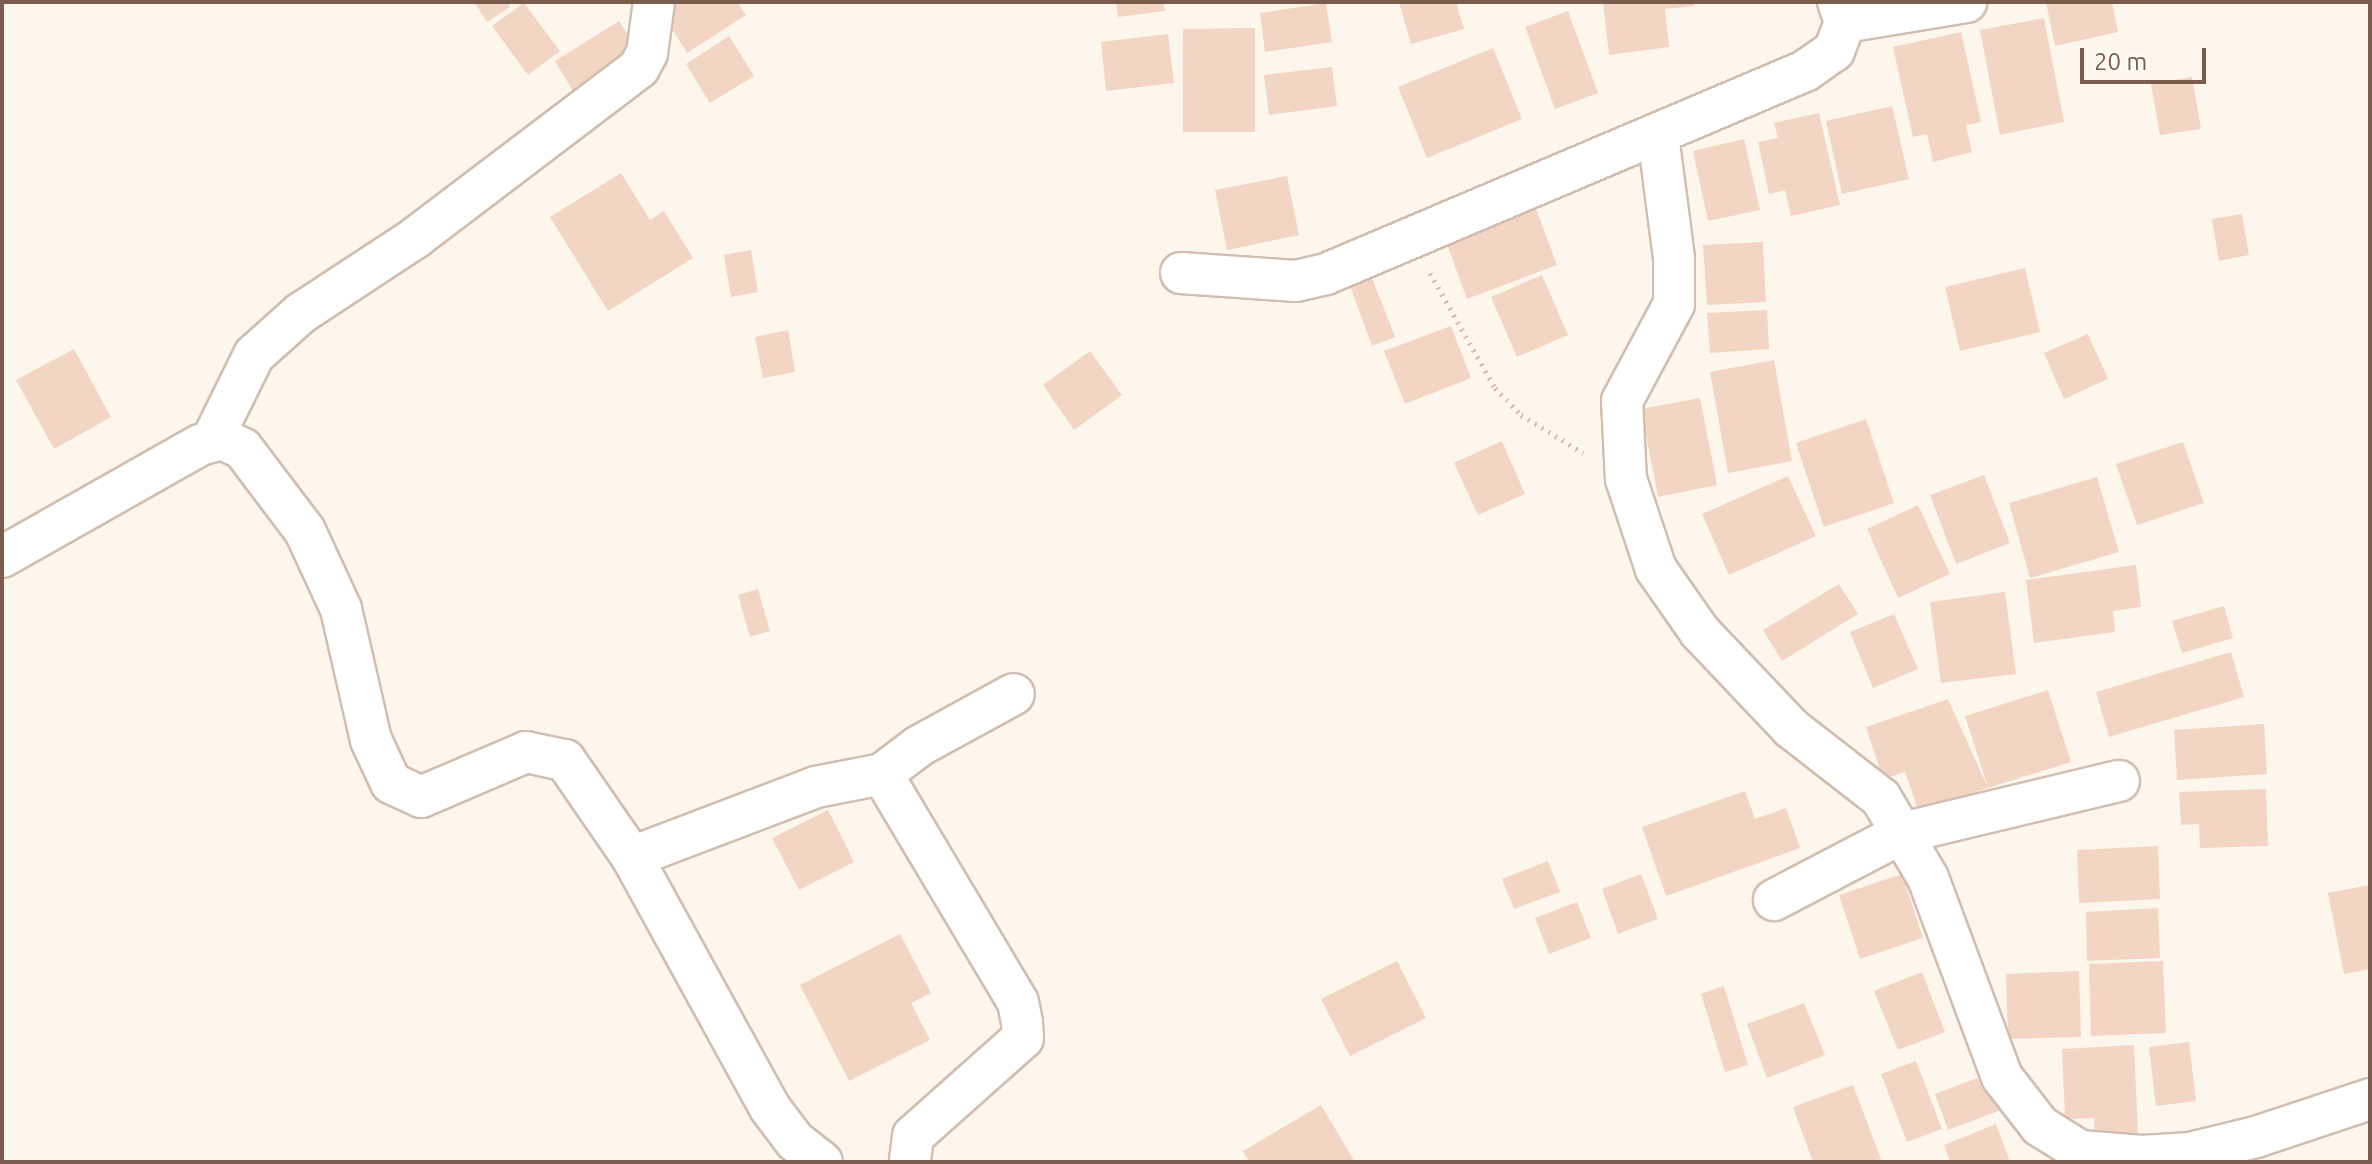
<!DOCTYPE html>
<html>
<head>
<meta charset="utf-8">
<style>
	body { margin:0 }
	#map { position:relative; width:2372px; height:1164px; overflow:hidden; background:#fdf6ec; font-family:Ubuntu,sans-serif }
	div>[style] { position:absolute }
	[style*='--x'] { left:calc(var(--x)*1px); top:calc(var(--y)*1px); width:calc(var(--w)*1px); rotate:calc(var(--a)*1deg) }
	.building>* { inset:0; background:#f3d5c3 }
	.path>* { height:5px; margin-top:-2.5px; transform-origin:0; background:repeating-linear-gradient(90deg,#d9b8a5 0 2px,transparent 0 8px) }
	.roads { filter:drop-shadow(2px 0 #d1beb0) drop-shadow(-2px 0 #d1beb0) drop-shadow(0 2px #d1beb0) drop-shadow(0 -2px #d1beb0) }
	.minor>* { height:40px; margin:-20px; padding:0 20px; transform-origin:20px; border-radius:20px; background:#fff }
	span { translate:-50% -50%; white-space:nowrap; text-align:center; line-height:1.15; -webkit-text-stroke:8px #fffaf3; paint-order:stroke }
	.frame { position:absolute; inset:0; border:4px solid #7a5c4d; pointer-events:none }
	.scale { position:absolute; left:2080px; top:48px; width:126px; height:36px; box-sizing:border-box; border:4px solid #7a5c4d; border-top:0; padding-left:10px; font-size:24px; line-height:28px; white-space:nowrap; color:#7a5c4d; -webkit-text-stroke:6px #fffaf3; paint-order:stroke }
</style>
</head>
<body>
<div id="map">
	<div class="building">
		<i style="clip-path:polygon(474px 2px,507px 2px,510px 7px,487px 22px)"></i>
		<i style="clip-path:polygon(665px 2px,737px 2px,746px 15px,687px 53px,658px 6px)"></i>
		<i style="clip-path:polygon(1116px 2px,1163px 2px,1165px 11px,1118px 17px)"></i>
		<i style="clip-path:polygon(1399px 2px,1456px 2px,1464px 29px,1411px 44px)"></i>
		<i style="clip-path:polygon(1603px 2px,1694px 2px,1694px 6px,1665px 9px,1669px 47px,1609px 55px)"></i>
		<i style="clip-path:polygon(2046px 2px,2112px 2px,2118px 32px,2055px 46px)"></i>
		<i style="clip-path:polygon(524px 3px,560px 51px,528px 75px,492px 26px)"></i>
		<i style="clip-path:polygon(1326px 3px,1332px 42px,1265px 52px,1260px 13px)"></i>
		<i style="clip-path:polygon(1568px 11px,1598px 93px,1555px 109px,1525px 27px)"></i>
		<i style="clip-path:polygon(2044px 18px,2064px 122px,2000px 135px,1980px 30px)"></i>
		<i style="clip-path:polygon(619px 21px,640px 54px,575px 94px,555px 61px)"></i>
		<i style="clip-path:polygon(1255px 28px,1255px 132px,1183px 132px,1183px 29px)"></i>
		<i style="clip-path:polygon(1961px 32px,1981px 122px,1966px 125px,1972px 152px,1933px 162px,1927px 134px,1913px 137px,1893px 47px)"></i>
		<i style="clip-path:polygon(1168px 34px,1174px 83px,1106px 91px,1101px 42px)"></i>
		<i style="clip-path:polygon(729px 36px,754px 76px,710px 103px,686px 64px)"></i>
		<i style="clip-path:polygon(1493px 48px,1522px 119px,1427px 158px,1398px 87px)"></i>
		<i style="clip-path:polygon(1332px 67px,1337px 106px,1269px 115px,1264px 75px)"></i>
		<i style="clip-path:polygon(2192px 77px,2201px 129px,2160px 135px,2151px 84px)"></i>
		<i style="clip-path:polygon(1892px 106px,1909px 179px,1842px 194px,1826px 121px)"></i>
		<i style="clip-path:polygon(1819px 113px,1840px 205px,1791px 216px,1785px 190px,1769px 194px,1758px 142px,1778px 138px,1774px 123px)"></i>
		<i style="clip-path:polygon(1744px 139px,1760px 210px,1708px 221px,1693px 151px)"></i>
		<i style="clip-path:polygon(621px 173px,650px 220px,664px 211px,693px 258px,608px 311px,550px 217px)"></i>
		<i style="clip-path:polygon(1287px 176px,1299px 235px,1227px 250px,1215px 190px)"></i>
		<i style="clip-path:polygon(1535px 206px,1557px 265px,1467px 299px,1445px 239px)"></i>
		<i style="clip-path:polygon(2242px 214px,2249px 255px,2219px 261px,2212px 219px)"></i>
		<i style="clip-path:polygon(1763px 242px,1766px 302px,1707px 305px,1703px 245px)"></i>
		<i style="clip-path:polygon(751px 250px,758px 292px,731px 297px,724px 255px)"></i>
		<i style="clip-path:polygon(2025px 268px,2040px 332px,1960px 351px,1945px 287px)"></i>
		<i style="clip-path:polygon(1371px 275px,1395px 337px,1372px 346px,1349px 283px)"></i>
		<i style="clip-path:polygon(1542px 275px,1568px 335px,1517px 357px,1491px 297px)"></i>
		<i style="clip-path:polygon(1767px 310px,1769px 349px,1710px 353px,1707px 313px)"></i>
		<i style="clip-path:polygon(1451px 326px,1471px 378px,1405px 404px,1384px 351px)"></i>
		<i style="clip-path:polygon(788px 330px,795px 372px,763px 378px,755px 337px)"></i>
		<i style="clip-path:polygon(2088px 334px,2108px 379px,2064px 399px,2044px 353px)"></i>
		<i style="clip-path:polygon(74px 349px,111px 417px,54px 449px,16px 380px)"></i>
		<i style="clip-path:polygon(1090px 351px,1122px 395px,1074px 430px,1043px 385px)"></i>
		<i style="clip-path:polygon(1774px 360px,1792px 461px,1728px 473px,1710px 372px)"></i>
		<i style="clip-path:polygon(1700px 398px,1717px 485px,1658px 497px,1641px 409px)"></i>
		<i style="clip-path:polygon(1866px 419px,1894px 503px,1824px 527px,1796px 443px)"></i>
		<i style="clip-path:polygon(1502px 441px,1525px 494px,1478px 515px,1454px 463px)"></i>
		<i style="clip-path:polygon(2183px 442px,2204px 503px,2137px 525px,2116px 464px)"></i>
		<i style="clip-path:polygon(1984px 475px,2010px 543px,1956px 564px,1930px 495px)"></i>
		<i style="clip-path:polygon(1788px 476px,1816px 536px,1729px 575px,1702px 514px)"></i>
		<i style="clip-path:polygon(2097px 477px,2119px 552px,2030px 578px,2009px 503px)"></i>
		<i style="clip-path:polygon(1918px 505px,1950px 574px,1898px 598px,1867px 529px)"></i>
		<i style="clip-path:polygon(2136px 565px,2141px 607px,2113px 611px,2115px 632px,2034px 643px,2026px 580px)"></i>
		<i style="clip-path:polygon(1839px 584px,1858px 614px,1782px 661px,1763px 630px)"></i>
		<i style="clip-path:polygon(758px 589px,770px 631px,750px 637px,738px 595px)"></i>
		<i style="clip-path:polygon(2005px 592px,2016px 674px,1941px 683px,1930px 602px)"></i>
		<i style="clip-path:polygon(2224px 606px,2233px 638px,2182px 653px,2172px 621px)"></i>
		<i style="clip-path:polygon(1894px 614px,1918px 669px,1873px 688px,1850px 632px)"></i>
		<i style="clip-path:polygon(2231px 652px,2244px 697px,2109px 737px,2096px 692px)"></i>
		<i style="clip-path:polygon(2048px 690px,2071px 762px,1918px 810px,1905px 772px,1883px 779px,1866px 727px,1948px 699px,1988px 788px,1965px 716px)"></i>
		<i style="clip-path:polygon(2264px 724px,2267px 774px,2177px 780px,2174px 730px)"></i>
		<i style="clip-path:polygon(2266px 789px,2268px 846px,2200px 848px,2199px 824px,2181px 825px,2179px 792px)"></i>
		<i style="clip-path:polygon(1745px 791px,1755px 819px,1786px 808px,1800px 848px,1666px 896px,1642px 827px)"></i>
		<i style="clip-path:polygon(828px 810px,854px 862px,799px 890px,772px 838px)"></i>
		<i style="clip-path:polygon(2158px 846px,2160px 899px,2079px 903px,2077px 850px)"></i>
		<i style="clip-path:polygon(1548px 861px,1560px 892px,1514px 909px,1502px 879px)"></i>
		<i style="clip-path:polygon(1641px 874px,1658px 919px,1618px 934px,1602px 889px)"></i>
		<i style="clip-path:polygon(1902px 874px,1923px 938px,1860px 959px,1839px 895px)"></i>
		<i style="clip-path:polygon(2370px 885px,2370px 969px,2344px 974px,2328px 893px)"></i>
		<i style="clip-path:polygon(1577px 902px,1591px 938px,1549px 954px,1535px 918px)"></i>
		<i style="clip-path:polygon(2158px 908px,2160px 958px,2087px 961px,2086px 912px)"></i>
		<i style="clip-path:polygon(900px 934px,931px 993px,911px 1003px,930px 1040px,849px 1081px,800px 985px)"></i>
		<i style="clip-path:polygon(1397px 961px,1426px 1018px,1350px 1056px,1321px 999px)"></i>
		<i style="clip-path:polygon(2163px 961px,2166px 1033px,2091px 1036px,2089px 964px)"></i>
		<i style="clip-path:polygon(2079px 971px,2081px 1037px,2008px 1039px,2006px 974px)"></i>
		<i style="clip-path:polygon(1922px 972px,1945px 1032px,1898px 1050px,1874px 991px)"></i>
		<i style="clip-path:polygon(1724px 986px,1748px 1065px,1725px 1072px,1701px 994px)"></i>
		<i style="clip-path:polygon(1804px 1003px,1825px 1055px,1767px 1078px,1747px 1024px)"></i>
		<i style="clip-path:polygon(2189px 1042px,2196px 1101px,2156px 1106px,2149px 1047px)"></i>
		<i style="clip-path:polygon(2134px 1045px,2138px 1134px,2095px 1137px,2094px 1118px,2065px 1119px,2062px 1049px)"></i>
		<i style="clip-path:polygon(1916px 1061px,1942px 1129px,1907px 1142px,1881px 1074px)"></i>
		<i style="clip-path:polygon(1988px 1074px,2001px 1110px,1948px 1130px,1935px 1094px)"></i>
		<i style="clip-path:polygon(1853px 1085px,1882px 1162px,1813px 1162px,1793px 1107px)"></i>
		<i style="clip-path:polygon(1321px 1105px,1355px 1162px,1249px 1162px,1243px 1151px)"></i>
		<i style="clip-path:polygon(1996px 1124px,2010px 1162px,1950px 1162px,1944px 1145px)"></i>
	</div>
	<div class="path">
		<i style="--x:1430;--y:273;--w:132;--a:60.5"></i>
		<i style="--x:1495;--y:388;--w:37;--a:46"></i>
		<i style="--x:1521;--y:415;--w:73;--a:31.5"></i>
	</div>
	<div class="roads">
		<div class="minor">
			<i style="--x:1845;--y:22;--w:123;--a:-9.4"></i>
			<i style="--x:1658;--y:135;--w:125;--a:82.6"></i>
			<i style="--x:1674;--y:259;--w:45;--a:90"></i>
			<i style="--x:1674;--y:304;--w:110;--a:118.2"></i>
			<i style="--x:1622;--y:401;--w:78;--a:87.1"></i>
			<i style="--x:1626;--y:479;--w:95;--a:71.6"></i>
			<i style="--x:1656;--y:569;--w:77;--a:55.1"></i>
			<i style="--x:1700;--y:632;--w:132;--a:46.5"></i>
			<i style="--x:1791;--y:728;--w:114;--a:37.9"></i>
			<i style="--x:1881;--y:798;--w:93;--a:59.6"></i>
			<i style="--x:1928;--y:878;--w:212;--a:69.6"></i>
			<i style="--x:2002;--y:1077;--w:62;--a:52.2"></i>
			<i style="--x:2040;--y:1126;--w:47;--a:32"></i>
			<i style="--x:2080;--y:1151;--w:62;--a:4.6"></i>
			<i style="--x:2142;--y:1156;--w:48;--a:-3.6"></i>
			<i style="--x:2190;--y:1153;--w:68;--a:-13.6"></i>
			<i style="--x:2256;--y:1137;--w:120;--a:-18.4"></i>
			<i style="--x:1181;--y:273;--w:115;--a:4"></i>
			<i style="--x:1296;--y:281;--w:31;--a:-13"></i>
			<i style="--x:1326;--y:274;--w:520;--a:-22.97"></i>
			<i style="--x:1805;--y:71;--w:35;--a:-35"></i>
			<i style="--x:1834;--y:51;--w:31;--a:-69"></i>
			<i style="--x:1845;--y:22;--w:21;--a:-109"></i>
			<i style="--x:212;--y:440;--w:95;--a:-63.7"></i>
			<i style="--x:254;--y:355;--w:63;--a:-41.8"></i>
			<i style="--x:301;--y:313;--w:136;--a:-33.3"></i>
			<i style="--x:415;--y:238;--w:281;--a:-37.2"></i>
			<i style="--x:639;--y:68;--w:17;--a:-62"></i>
			<i style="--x:647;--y:53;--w:51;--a:-82.2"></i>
			<i style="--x:2;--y:557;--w:227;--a:-29.5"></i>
			<i style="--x:200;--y:445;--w:23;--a:-15"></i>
			<i style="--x:222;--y:439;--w:23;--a:25"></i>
			<i style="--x:243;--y:449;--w:103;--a:52.9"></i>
			<i style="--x:305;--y:531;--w:86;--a:65.2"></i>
			<i style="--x:341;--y:609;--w:134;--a:77.1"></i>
			<i style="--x:371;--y:740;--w:47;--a:65.1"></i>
			<i style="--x:391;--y:783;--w:33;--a:25"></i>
			<i style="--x:421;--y:797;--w:114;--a:-23.2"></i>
			<i style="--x:526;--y:752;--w:40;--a:12"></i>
			<i style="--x:565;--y:760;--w:118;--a:55.4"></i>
			<i style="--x:632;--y:857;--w:286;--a:61.2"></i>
			<i style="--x:770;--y:1108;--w:41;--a:52.9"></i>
			<i style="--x:795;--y:1141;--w:34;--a:38"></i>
			<i style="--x:882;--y:774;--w:265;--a:59.2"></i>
			<i style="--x:1018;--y:1002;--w:21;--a:79"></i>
			<i style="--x:1022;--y:1023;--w:15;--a:86"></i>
			<i style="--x:1023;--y:1038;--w:147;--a:138.3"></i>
			<i style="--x:913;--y:1136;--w:26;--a:97"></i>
			<i style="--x:632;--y:857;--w:197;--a:-20.8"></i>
			<i style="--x:816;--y:787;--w:67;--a:-11.1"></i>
			<i style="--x:882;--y:774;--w:46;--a:-37.1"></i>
			<i style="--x:919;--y:746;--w:108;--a:-28.7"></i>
			<i style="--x:1774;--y:900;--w:144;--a:-27.6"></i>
			<i style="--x:1902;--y:833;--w:223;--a:-13.5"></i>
		</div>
	</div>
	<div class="frame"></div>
	<div class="scale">20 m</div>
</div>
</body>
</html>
